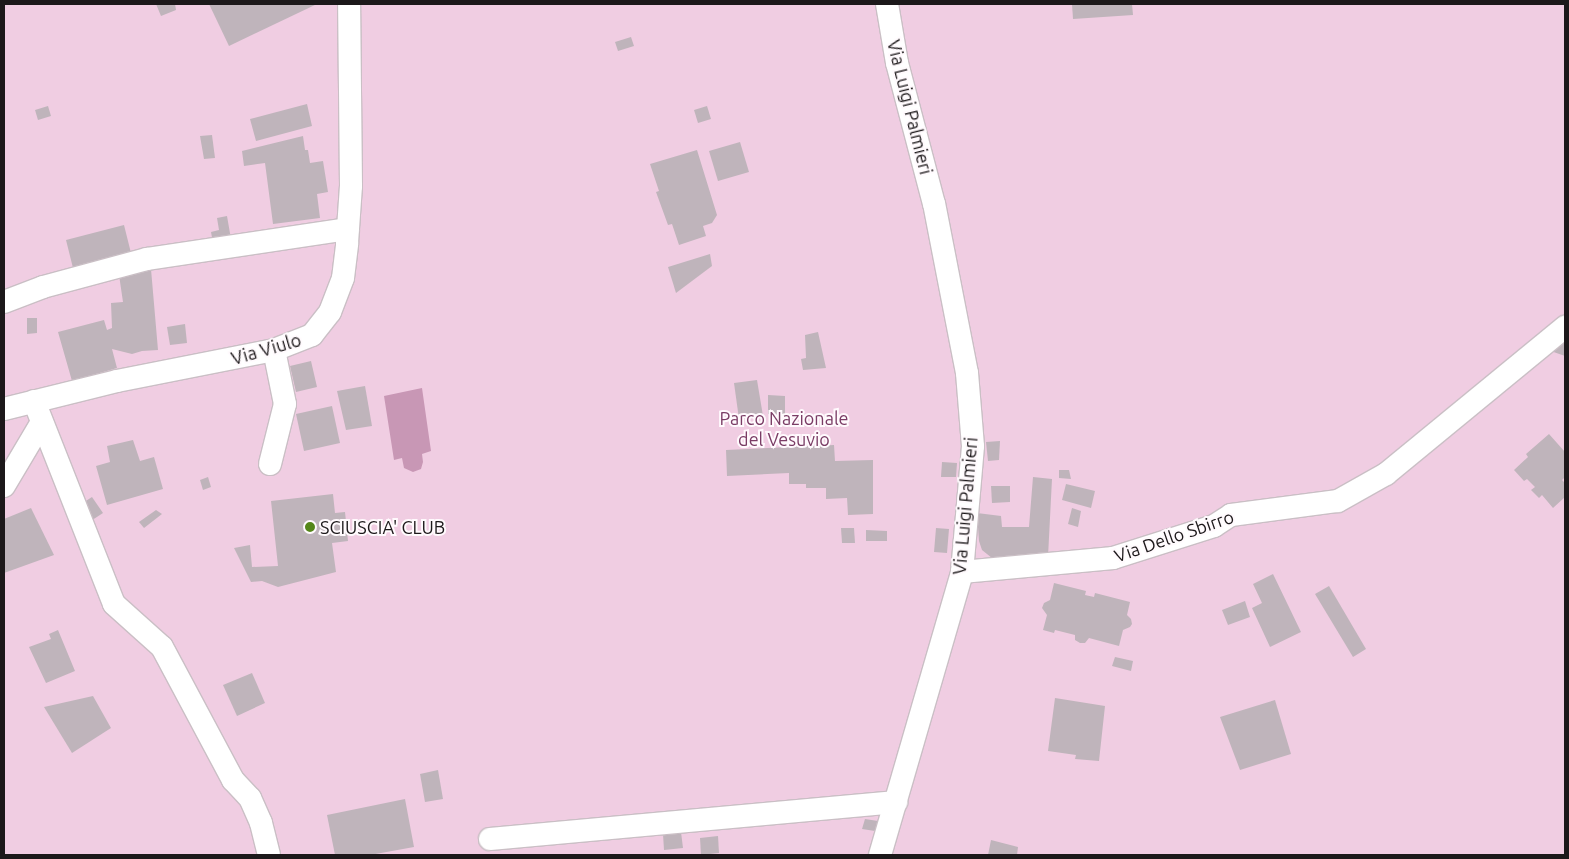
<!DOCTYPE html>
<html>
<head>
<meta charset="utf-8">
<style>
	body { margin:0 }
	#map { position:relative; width:1569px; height:859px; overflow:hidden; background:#f6ebf1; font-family:Ubuntu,sans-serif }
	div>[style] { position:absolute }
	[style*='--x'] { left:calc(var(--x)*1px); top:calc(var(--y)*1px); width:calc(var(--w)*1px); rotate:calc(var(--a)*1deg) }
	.green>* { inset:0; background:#f0cde2 }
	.water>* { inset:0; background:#c897b5 }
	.building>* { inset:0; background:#bfb4bb }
	.roads { filter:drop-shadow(1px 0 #cabfc5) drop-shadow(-1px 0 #cabfc5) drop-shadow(0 1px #cabfc5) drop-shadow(0 -1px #cabfc5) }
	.street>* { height:22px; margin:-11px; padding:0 11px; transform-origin:11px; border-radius:11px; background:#fff }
	.dots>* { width:14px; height:14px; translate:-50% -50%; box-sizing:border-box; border:2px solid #fffafd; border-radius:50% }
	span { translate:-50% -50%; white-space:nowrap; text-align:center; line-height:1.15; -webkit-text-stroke:4px #fffafd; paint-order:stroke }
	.street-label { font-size:18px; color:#1c181a }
	.park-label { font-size:18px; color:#7a3c65 }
	.poi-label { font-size:18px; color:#1c181a }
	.left { translate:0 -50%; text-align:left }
	.frame { position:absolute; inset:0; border:5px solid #1c181a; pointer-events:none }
</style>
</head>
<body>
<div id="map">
	<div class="green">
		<i style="clip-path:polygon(4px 4px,1565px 4px,1565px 855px,4px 855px)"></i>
	</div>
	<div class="water">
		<i style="clip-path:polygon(422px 388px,431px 451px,422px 454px,423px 462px,421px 469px,413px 472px,404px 468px,402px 458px,394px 460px,384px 396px)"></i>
	</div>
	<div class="building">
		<i style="clip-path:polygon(156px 4px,175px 4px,176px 10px,161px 16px)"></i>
		<i style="clip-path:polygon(209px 4px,317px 4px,229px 46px)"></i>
		<i style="clip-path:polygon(1072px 4px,1132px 4px,1133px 15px,1073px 19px)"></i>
		<i style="clip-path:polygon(631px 37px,634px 46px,618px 51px,615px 42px)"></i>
		<i style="clip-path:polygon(307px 104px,312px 126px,256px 141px,250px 119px)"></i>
		<i style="clip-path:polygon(48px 106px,51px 116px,38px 120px,35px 110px)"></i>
		<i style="clip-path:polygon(707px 106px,711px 119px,698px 123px,694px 110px)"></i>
		<i style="clip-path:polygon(212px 135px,215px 158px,204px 159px,200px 136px)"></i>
		<i style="clip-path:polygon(303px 136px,305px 150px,308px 150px,310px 163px,323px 161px,328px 192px,317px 194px,320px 218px,273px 224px,265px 163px,244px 166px,242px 151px)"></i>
		<i style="clip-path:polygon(740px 142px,749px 172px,718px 181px,709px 151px)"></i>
		<i style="clip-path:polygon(697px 150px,717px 215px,712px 223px,703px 226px,706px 236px,679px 245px,672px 224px,668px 225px,656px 192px,659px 191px,650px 164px)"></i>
		<i style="clip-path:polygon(227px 216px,231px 239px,213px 243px,211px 232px,219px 230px,217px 218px)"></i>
		<i style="clip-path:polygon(124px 225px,132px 257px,74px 272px,66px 240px)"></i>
		<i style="clip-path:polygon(710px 254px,712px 266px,676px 293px,668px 267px)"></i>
		<i style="clip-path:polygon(151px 269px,158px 350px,142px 351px,132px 354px,112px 349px,117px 368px,72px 381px,58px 332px,104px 320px,107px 330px,112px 328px,111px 303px,123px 302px,119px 275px)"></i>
		<i style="clip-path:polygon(27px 318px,37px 318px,37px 333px,27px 334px)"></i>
		<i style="clip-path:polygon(185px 324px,187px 343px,170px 345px,167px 327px)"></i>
		<i style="clip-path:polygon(818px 332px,826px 368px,803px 370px,801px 359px,806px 358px,805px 335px)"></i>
		<i style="clip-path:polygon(1565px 332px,1565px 356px,1548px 350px)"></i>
		<i style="clip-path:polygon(311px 361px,317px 387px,296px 392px,290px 366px)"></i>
		<i style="clip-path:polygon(757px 380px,763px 416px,739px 419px,734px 383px)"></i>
		<i style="clip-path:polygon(365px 386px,372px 426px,346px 430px,337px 391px)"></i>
		<i style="clip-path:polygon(768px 395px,785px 396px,785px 415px,768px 414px)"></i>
		<i style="clip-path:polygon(332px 406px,340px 443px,304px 451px,296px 414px)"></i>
		<i style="clip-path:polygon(1549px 434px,1565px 452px,1565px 477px,1562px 480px,1565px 483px,1565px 497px,1553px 508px,1542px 495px,1539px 498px,1531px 490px,1535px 487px,1527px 479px,1524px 481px,1514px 470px,1528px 457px,1526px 454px)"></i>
		<i style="clip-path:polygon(133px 440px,140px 461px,154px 457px,163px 489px,107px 505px,96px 466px,110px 462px,107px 446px)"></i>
		<i style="clip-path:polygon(1000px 441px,999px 460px,988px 461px,986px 442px)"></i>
		<i style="clip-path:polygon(834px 445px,835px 461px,873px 460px,873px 514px,848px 515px,847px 498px,826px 499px,826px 488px,806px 488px,806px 484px,789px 484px,789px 473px,727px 476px,726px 450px)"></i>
		<i style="clip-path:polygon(942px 462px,957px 463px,956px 477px,941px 477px)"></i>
		<i style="clip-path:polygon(1059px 470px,1069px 470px,1071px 479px,1059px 478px)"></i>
		<i style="clip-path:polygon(208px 477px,211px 487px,203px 490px,200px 480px)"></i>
		<i style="clip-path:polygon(1033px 477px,1052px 479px,1048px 557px,997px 562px,982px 550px,979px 541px,977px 513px,1001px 516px,1002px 527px,1029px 527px)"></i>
		<i style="clip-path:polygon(1066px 484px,1095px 491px,1091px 508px,1062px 500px)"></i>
		<i style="clip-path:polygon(991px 486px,1010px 486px,1010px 502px,992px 503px)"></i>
		<i style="clip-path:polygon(333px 494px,335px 513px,345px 512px,348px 541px,332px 543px,336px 572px,278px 587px,262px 581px,251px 582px,234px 548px,250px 545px,252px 567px,278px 566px,271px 501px)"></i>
		<i style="clip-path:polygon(92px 497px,103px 513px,83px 526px,72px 510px)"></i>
		<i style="clip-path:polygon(31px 508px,54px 555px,4px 573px,4px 519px)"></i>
		<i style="clip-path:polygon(1072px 508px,1081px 511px,1078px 527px,1068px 524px)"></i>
		<i style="clip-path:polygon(156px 510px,162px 514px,144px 528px,139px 522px)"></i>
		<i style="clip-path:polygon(841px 528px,854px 528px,855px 543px,842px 543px)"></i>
		<i style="clip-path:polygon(936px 528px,949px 529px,947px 553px,934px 552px)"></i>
		<i style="clip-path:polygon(866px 530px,887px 531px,887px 541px,866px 541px)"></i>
		<i style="clip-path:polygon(1273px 574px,1301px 632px,1270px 647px,1252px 608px,1262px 603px,1253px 584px)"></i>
		<i style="clip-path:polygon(1054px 583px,1086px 591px,1085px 595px,1094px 597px,1095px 593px,1130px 602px,1127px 615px,1131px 619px,1132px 624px,1130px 627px,1123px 630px,1119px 646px,1089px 638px,1085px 643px,1080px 643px,1075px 640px,1075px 635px,1055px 630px,1054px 633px,1043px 630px,1047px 615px,1042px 608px,1044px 603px,1050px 600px)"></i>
		<i style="clip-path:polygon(1329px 586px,1366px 649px,1353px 657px,1315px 594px)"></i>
		<i style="clip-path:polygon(1245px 601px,1250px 617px,1228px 625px,1222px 610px)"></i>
		<i style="clip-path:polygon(58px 630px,75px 671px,46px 683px,29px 647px,51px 639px,49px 634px)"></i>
		<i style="clip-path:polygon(1115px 657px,1133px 661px,1131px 671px,1112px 666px)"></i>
		<i style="clip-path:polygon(252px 673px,265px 703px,237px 716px,223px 685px)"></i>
		<i style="clip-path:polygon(93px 696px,111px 728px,72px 753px,44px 707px)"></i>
		<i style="clip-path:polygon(1055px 698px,1105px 706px,1099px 761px,1075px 759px,1076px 755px,1048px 751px)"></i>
		<i style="clip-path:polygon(1275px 700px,1291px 754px,1240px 770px,1220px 717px)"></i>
		<i style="clip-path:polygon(438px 770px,443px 799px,425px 802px,420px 774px)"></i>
		<i style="clip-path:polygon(405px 799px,414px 847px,370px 855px,335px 855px,327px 815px)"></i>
		<i style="clip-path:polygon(865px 819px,878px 821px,875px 831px,862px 829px)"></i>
		<i style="clip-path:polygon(681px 832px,683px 848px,664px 850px,663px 834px)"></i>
		<i style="clip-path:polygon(718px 836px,719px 853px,701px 855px,700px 838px)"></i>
		<i style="clip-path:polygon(991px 840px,1018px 847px,1017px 855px,988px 855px)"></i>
	</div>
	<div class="roads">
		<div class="street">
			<i style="--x:4;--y:302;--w:42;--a:-21"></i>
			<i style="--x:43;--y:287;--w:108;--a:-15.1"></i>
			<i style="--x:147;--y:259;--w:203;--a:-8.5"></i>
			<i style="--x:34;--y:401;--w:218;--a:68.5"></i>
			<i style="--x:114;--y:604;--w:64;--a:41.9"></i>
			<i style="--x:162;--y:647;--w:151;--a:61.9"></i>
			<i style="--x:233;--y:780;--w:25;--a:47"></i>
			<i style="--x:250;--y:798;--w:27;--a:66"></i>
			<i style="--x:261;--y:823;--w:33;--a:76"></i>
			<i style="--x:4;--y:409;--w:116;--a:-13.9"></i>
			<i style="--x:117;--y:381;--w:160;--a:-11.2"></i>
			<i style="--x:274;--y:350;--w:41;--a:-21.5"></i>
			<i style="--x:312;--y:335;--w:29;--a:-52"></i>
			<i style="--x:330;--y:312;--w:36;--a:-69"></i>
			<i style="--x:343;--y:278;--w:35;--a:-83"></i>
			<i style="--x:347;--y:243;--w:57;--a:-86"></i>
			<i style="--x:351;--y:186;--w:182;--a:-90.6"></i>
			<i style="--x:270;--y:464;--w:62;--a:-76"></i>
			<i style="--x:285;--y:404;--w:55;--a:-101.5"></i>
			<i style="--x:4;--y:486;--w:74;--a:-59.3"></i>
			<i style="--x:962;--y:572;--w:152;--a:-5.3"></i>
			<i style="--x:1113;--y:558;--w:106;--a:-17.6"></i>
			<i style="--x:1214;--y:526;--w:20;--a:-33"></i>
			<i style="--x:1231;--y:515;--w:108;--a:-7.5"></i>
			<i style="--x:1338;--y:501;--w:55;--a:-29.4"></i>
			<i style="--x:1386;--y:474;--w:232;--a:-39.4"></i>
			<i style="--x:490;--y:839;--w:408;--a:-5.2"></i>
			<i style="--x:880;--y:855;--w:295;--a:-73.8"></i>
			<i style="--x:962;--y:572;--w:126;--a:-85"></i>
			<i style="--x:973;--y:446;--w:73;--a:-94.7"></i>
			<i style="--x:967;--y:373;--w:172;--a:-101"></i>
			<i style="--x:934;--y:204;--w:146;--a:-104.7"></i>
			<i style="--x:897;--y:63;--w:60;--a:-99.6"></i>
		</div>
	</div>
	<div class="dots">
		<i style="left:310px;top:527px;background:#548619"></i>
	</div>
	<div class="street-label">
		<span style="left:910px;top:107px;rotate:76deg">Via Luigi Palmieri</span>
		<span style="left:266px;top:349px;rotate:-16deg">Via Viulo</span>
		<span style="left:965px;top:506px;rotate:-85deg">Via Luigi Palmieri</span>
		<span style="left:1174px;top:536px;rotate:-19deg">Via Dello Sbirro</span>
	</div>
	<div class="park-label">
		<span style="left:784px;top:429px">Parco Nazionale<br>del Vesuvio</span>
	</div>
	<div class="poi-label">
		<span class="left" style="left:320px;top:527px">SCIUSCIA' CLUB</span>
	</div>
	<div class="frame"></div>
</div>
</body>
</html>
